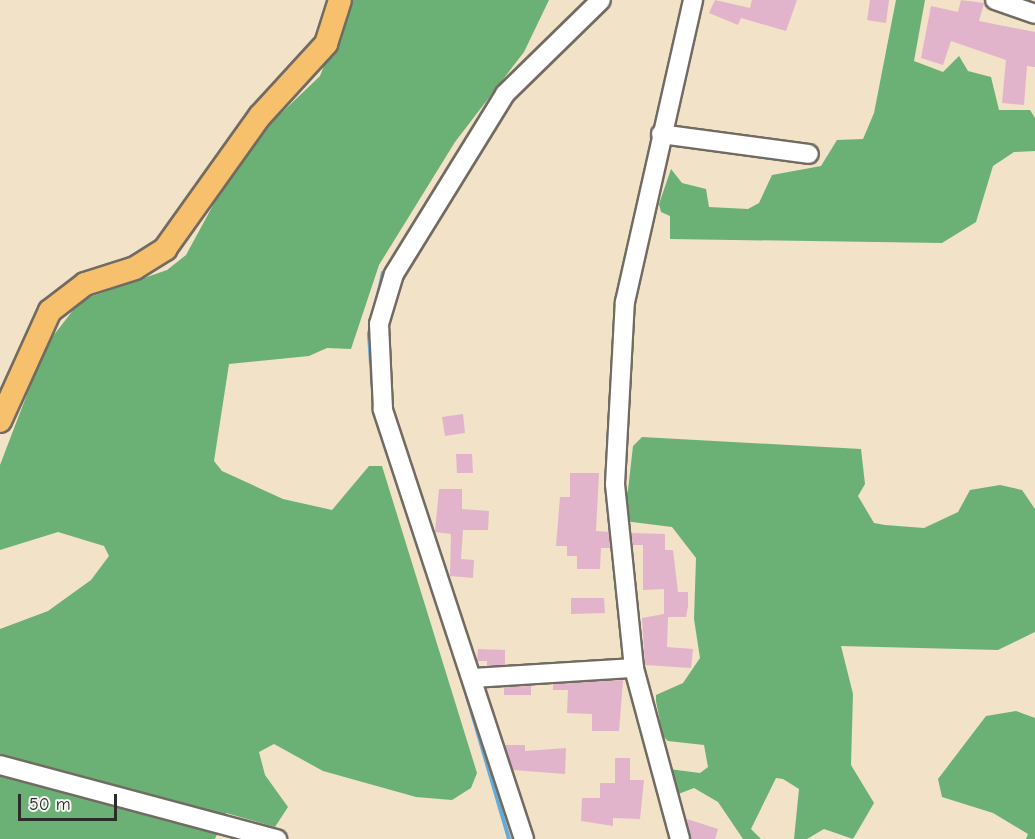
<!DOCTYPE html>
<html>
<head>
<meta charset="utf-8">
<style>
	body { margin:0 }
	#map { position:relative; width:1035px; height:839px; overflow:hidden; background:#f2e2c7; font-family:"Comic Neue",sans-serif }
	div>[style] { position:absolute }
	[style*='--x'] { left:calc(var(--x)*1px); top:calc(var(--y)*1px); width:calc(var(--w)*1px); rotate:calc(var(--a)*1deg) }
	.forest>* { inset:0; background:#6bb176 }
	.stream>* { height:4px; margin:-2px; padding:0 2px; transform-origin:2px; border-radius:2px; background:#63abda }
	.building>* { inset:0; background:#e1b4cc }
	.roads { filter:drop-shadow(2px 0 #716b62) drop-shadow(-2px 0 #716b62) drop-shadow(0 2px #716b62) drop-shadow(0 -2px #716b62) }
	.minor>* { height:18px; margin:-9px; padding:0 9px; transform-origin:9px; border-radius:9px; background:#fff }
	.major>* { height:22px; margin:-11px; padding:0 11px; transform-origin:11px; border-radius:11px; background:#f7c06c }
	span { translate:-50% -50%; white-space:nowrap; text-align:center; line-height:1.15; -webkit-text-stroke:5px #f6f6f2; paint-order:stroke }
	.scale { position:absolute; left:18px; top:794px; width:99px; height:27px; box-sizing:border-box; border:3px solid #2b2b2b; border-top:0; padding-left:8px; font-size:18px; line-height:21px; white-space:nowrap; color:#2b2b2b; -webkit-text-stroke:4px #f6f6f2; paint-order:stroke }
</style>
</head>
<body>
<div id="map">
	<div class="forest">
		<i style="clip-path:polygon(349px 0,549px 0,524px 52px,455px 142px,379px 265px,351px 349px,327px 348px,309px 356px,229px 364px,214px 461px,222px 471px,283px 499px,332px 510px,369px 466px,382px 466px,477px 773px,471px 788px,452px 800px,416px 797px,323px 771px,274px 744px,259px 752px,265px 775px,288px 807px,275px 827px,226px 813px,215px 839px,0 839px,0 629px,48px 611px,91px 580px,109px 556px,104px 546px,58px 532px,0 550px,0 465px,34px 376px,53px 336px,81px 300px,167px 270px,186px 255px,224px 185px,274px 120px,320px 76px)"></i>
		<i style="clip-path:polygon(896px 0,925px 0,914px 61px,943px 72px,959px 56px,968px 71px,991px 77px,999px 110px,1030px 110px,1035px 118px,1035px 151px,1014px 152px,993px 166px,976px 222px,942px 243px,670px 239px,670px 216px,661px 212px,659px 204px,671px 169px,682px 183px,706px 189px,709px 207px,748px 209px,759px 203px,772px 175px,821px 166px,837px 140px,863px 139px,874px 113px)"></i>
		<i style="clip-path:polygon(642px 437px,861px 449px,865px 484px,858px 496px,874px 523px,885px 525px,924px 528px,958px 512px,970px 490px,1000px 485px,1022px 490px,1035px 509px,1035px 632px,998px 650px,841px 646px,853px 694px,851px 765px,874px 803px,853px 839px,824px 829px,807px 839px,794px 839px,799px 789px,783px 779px,776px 778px,751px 829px,761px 839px,743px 839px,718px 802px,694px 788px,660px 801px,654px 776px,669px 769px,700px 773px,708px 767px,704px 745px,668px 741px,663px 736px,656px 701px,656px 695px,683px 683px,700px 658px,694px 619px,696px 558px,672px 527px,616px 520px,628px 490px,633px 446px)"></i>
		<i style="clip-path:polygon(1016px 711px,1035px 718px,1035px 839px,1026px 839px,1028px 834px,993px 813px,942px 797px,938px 779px,986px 716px)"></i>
	</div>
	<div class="stream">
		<i style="--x:523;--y:64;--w:28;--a:-44"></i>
		<i style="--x:374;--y:406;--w:72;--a:-94"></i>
		<i style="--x:369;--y:334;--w:63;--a:-77.1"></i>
		<i style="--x:383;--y:273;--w:7;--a:98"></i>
		<i style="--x:382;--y:280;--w:173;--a:-59"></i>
		<i style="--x:462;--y:679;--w:167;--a:73.6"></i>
	</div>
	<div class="building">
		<i style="clip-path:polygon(715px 0,750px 8px,752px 0,797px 0,786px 31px,741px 18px,738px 25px,709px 13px)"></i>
		<i style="clip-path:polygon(870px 0,889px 0,886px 23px,867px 20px)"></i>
		<i style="clip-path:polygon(961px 0,984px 3px,979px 21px,1035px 32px,1035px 67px,1027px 66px,1024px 105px,1002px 103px,1006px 60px,951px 41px,943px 65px,921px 58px,931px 6px,958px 12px)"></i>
		<i style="clip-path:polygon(463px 414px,465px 433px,445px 436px,442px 417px)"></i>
		<i style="clip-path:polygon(456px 454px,472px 454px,473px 473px,457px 473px)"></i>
		<i style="clip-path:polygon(570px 473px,599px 473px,596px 531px,609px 532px,610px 548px,601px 548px,600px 569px,577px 569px,577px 556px,567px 556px,567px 546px,556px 546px,560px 497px,570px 497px)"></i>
		<i style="clip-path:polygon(439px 489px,462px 489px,462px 509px,489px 511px,488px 530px,463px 530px,461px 559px,474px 560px,473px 578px,450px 576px,451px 534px,435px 532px)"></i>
		<i style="clip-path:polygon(631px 533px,665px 534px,665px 550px,673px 550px,678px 592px,688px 592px,688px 606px,686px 617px,668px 617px,667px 647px,693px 649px,691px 668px,645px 665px,642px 618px,664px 614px,664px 589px,643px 590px,643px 545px,633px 545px)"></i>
		<i style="clip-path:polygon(571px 598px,604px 598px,605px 613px,571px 614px)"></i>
		<i style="clip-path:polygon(478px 649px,505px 650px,505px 665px,487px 666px,487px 661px,477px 661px)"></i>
		<i style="clip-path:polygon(623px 680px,619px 731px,592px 731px,592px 714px,567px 713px,568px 690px,553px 690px,553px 684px)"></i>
		<i style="clip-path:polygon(531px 686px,531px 695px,504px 695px,504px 687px)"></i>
		<i style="clip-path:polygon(505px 745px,525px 745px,525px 751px,566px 748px,565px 774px,513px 770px)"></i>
		<i style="clip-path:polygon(615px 758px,630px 758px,630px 780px,644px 780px,640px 819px,613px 818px,613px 826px,581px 821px,582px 798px,600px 798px,600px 783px,615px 783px)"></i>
		<i style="clip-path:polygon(687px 819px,718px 829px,715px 839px,691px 839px)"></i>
	</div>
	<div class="roads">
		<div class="minor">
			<i style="--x:995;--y:0;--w:42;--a:19.3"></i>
			<i style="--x:661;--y:134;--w:149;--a:7.7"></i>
			<i style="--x:474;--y:678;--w:160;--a:-3.6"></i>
			<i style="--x:0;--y:765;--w:287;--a:15"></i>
			<i style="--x:524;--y:839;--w:453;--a:-108.2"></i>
			<i style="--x:383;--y:409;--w:85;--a:-92.7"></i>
			<i style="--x:379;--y:324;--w:52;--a:-73.3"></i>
			<i style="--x:394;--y:274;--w:211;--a:-58.3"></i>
			<i style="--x:505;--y:94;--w:134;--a:-44.4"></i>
			<i style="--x:680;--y:839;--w:177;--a:-105.1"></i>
			<i style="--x:634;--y:668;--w:185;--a:-95.9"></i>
			<i style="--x:615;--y:484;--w:182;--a:-86.9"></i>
			<i style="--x:625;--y:302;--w:310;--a:-77.3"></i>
		</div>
		<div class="major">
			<i style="--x:0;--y:421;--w:121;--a:-65.6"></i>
			<i style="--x:50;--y:311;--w:44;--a:-37.6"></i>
			<i style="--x:85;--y:284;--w:52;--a:-17.7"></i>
			<i style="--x:135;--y:268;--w:36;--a:-32"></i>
			<i style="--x:165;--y:249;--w:163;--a:-54.5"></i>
			<i style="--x:260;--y:116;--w:98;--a:-47.5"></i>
			<i style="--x:326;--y:44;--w:46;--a:-72.3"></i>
		</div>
	</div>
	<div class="scale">50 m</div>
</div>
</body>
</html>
